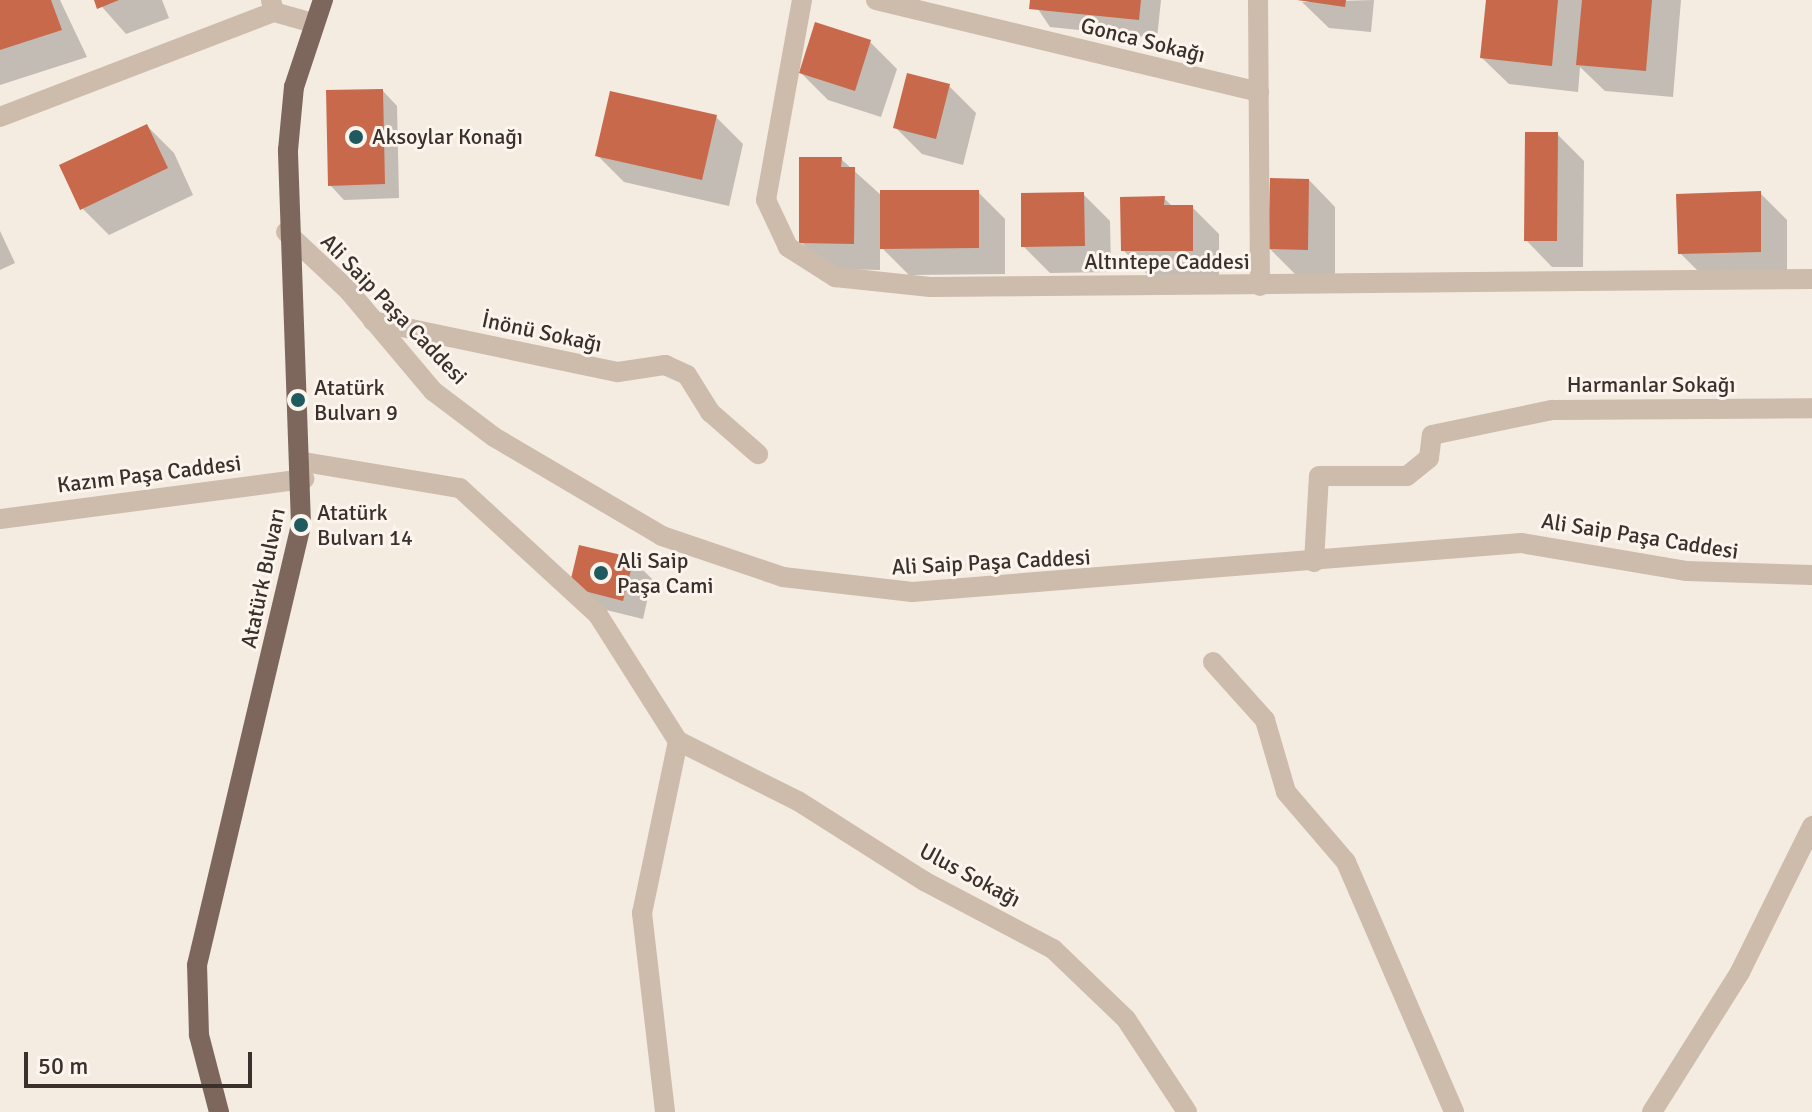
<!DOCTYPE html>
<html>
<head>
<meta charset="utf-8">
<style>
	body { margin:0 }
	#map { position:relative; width:1812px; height:1112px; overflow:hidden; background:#f4ebe1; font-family:Signika,sans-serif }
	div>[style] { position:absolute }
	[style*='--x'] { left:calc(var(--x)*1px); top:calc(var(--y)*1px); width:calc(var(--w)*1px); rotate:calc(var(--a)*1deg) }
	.shadow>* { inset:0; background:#0003 }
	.building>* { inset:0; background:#c8694b }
	.minor>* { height:20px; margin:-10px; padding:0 10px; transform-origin:10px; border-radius:10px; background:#cdbbac }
	.major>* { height:20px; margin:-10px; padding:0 10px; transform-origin:10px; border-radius:10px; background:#7d675c }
	.dots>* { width:22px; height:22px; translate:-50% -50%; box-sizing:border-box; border:4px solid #fbf5ee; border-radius:50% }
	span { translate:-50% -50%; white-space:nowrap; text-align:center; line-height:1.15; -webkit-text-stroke:6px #fbf5ee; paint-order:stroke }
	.street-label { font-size:22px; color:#3b302b }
	.poi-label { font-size:22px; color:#3b302b }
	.left { translate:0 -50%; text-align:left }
	.scale { position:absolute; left:24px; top:1052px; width:228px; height:36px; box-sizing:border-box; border:4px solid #3b302b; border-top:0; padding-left:10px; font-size:24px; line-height:28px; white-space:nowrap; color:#3b302b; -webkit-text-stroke:6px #fbf5ee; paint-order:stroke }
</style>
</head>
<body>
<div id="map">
	<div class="shadow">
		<i style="clip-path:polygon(0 0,60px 0,87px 57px,0 85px)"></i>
		<i style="clip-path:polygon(96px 0,162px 0,169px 18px,126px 34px)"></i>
		<i style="clip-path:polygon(1032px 0,1161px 0,1157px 38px,1050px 27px)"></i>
		<i style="clip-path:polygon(1374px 0,1371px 32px,1329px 28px,1302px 2px)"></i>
		<i style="clip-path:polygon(1488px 0,1681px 0,1673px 97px,1605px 91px,1580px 67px,1578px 92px,1509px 84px,1482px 58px)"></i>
		<i style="clip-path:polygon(870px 42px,897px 69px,881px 117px,828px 100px,801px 73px)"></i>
		<i style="clip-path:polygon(949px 86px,976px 113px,963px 165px,922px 154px,895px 127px)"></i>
		<i style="clip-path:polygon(383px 91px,397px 106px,399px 198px,344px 200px,330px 185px)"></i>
		<i style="clip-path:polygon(716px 117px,743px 144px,729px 206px,624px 182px,597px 155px)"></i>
		<i style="clip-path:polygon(147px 126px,174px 153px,193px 195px,109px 235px,82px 208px)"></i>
		<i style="clip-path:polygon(1557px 134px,1584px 161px,1583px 267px,1552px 267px,1526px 240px)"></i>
		<i style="clip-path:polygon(841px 159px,882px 196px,978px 192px,1005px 219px,1005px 274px,909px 275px,880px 246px,880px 270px,828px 269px,801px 242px)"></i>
		<i style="clip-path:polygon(1309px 180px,1335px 207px,1335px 276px,1297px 276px,1270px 249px)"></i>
		<i style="clip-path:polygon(1760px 193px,1787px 220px,1787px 278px,1707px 280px,1680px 253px)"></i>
		<i style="clip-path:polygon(1083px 194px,1110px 221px,1111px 272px,1050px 273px,1023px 246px)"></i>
		<i style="clip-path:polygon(1164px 198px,1173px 207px,1192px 207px,1219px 234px,1219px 277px,1150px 277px,1123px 250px)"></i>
		<i style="clip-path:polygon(0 231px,15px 263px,0 270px)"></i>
		<i style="clip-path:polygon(633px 560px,652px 579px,643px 619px,590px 606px,571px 587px)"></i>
	</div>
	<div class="building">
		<i style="clip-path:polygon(0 0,51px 0,62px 30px,0 50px)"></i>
		<i style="clip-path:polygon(94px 0,119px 0,97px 9px)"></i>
		<i style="clip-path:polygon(1030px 0,1141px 0,1139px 20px,1029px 9px)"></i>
		<i style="clip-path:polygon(1297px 0,1346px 0,1345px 7px)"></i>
		<i style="clip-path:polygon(1486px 0,1558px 0,1552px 66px,1480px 58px)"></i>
		<i style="clip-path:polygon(1582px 0,1652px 0,1646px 71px,1576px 65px)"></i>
		<i style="clip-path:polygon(815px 22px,871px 40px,855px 91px,799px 73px)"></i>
		<i style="clip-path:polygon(907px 73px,950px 84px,936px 139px,893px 128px)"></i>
		<i style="clip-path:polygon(383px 89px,385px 184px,328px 186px,326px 90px)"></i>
		<i style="clip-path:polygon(610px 91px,717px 115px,702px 180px,595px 156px)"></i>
		<i style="clip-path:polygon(147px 124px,168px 168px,80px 210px,59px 165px)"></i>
		<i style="clip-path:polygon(1525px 132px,1558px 132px,1557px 241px,1524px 241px)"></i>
		<i style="clip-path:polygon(799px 157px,842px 157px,841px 167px,855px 167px,854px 244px,799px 243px)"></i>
		<i style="clip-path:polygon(1270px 178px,1309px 179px,1308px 250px,1268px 249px)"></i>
		<i style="clip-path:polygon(880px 190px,979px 190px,979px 248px,880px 249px)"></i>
		<i style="clip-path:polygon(1761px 191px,1761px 252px,1678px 254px,1676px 194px)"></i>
		<i style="clip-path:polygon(1084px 192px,1085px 246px,1021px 247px,1021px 193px)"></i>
		<i style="clip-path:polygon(1165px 196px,1164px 205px,1193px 205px,1193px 251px,1121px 251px,1120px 197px)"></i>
		<i style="clip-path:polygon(579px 545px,634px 558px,623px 601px,569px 587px)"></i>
	</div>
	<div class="minor">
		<i style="--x:271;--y:0;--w:12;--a:76"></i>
		<i style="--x:274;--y:12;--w:41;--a:15.8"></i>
		<i style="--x:802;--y:0;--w:203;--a:100.2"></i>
		<i style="--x:766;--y:200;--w:52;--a:64.9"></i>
		<i style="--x:788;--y:247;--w:56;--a:32.6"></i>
		<i style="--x:835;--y:277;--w:96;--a:6"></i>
		<i style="--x:930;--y:287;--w:882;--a:-0.52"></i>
		<i style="--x:876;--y:0;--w:394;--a:13.5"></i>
		<i style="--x:1258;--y:0;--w:286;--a:89.6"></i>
		<i style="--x:0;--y:117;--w:293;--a:-21"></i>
		<i style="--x:286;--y:232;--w:85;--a:43.1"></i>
		<i style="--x:348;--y:290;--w:132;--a:49.9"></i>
		<i style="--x:433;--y:391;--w:76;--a:37"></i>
		<i style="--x:494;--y:437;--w:195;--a:30.5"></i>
		<i style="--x:662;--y:536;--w:128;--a:18.7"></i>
		<i style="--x:783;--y:577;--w:130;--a:6.6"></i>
		<i style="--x:912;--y:592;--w:611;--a:-4.6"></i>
		<i style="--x:1521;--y:543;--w:167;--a:9.6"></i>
		<i style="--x:1686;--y:571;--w:126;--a:1.8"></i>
		<i style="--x:373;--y:321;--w:250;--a:11.8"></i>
		<i style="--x:618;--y:372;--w:48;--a:-8.5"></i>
		<i style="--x:665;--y:365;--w:24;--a:24"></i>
		<i style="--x:687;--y:375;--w:44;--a:58.1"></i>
		<i style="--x:710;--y:412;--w:64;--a:41.2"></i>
		<i style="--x:304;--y:462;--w:158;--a:9.5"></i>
		<i style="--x:460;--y:488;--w:188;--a:42.6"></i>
		<i style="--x:598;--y:615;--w:149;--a:57.6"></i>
		<i style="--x:678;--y:741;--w:176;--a:101.8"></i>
		<i style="--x:642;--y:913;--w:200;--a:83.4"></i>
		<i style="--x:0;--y:519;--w:307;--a:-7.5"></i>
		<i style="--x:1314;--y:562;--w:86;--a:-86.7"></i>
		<i style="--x:1319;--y:476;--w:88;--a:0"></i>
		<i style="--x:1407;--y:476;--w:28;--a:-39"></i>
		<i style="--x:1429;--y:458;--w:23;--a:-83"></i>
		<i style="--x:1432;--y:435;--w:123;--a:-11.8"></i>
		<i style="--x:1552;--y:410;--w:260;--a:-0.4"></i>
		<i style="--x:1213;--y:662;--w:78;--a:48.1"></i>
		<i style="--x:1265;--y:720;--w:75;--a:73.7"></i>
		<i style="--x:1286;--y:792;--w:92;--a:49.4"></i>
		<i style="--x:1346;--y:862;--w:272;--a:66.6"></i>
		<i style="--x:678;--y:741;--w:134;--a:26.6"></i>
		<i style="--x:798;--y:801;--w:149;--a:32.4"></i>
		<i style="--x:924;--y:881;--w:146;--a:27.8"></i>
		<i style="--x:1053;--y:949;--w:101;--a:43.8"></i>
		<i style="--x:1126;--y:1019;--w:111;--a:56.7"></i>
		<i style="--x:1652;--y:1112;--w:165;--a:-57.8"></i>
		<i style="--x:1740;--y:972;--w:163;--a:-63.7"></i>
	</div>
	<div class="major">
		<i style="--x:219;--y:1112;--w:80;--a:-104.6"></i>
		<i style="--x:199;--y:1035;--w:70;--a:-91.6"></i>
		<i style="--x:197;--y:965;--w:452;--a:-76.7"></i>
		<i style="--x:301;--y:525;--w:375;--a:-92"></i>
		<i style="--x:288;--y:150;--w:63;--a:-84.6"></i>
		<i style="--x:294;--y:87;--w:92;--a:-71.6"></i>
	</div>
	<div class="dots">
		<i style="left:356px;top:137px;background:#1f5a5e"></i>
		<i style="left:298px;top:400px;background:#1f5a5e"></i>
		<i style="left:301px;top:525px;background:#1f5a5e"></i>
		<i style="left:601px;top:573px;background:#1f5a5e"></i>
	</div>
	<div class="street-label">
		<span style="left:1143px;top:40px;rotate:14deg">Gonca Sokağı</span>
		<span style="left:1167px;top:262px">Altıntepe Caddesi</span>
		<span style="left:394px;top:309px;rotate:46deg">Ali Saip Paşa Caddesi</span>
		<span style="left:542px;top:332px;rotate:12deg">İnönü Sokağı</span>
		<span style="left:1651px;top:385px">Harmanlar Sokağı</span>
		<span style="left:149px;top:474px;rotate:-7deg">Kazım Paşa Caddesi</span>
		<span style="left:1640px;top:536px;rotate:9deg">Ali Saip Paşa Caddesi</span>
		<span style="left:991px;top:562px;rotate:-3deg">Ali Saip Paşa Caddesi</span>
		<span style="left:263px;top:578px;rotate:-78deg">Atatürk Bulvarı</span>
		<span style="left:970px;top:875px;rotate:28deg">Ulus Sokağı</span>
	</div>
	<div class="poi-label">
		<span class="left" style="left:372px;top:137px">Aksoylar Konağı</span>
		<span class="left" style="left:314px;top:400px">Atatürk<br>Bulvarı 9</span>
		<span class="left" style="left:317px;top:525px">Atatürk<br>Bulvarı 14</span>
		<span class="left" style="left:617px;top:573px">Ali Saip<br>Paşa Cami</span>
	</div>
	<div class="scale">50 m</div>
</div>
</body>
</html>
